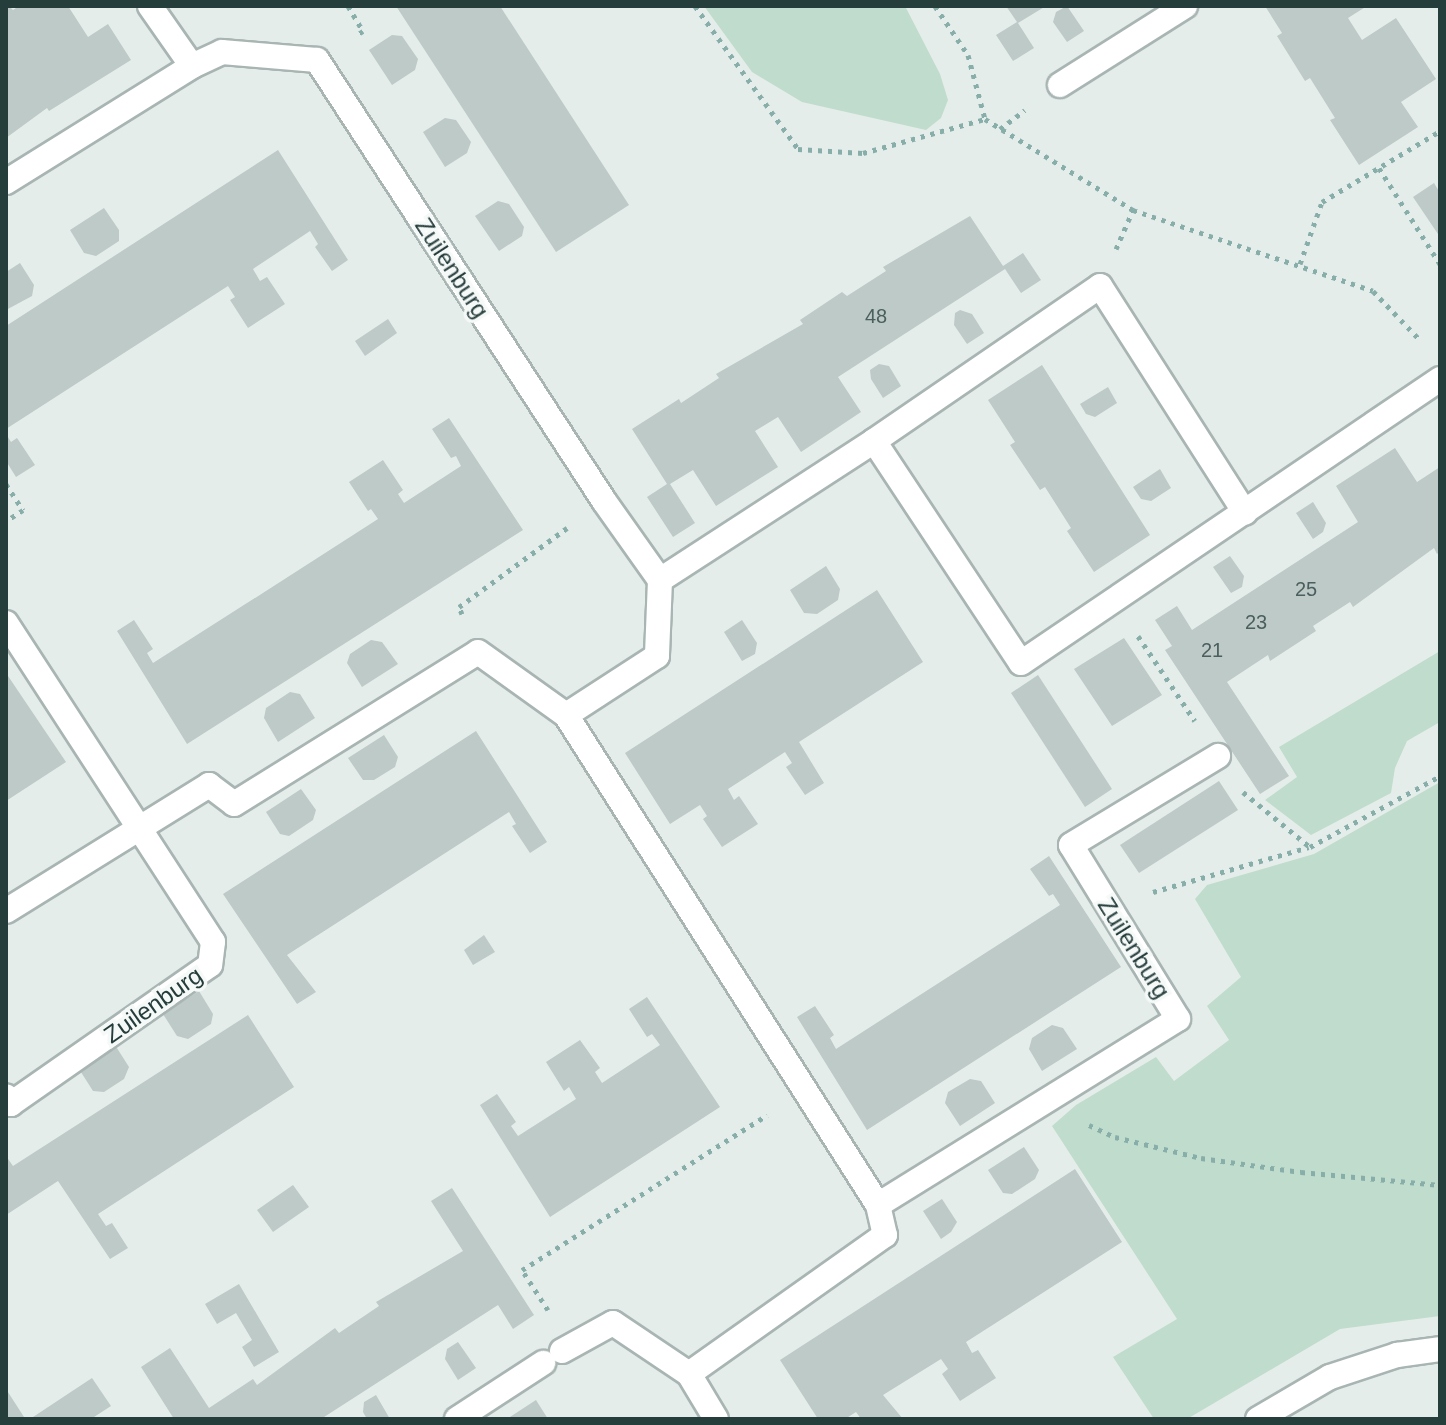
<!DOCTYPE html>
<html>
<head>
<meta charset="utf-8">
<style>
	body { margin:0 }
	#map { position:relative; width:1446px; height:1425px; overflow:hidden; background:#e5edeb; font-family:Helvetica,sans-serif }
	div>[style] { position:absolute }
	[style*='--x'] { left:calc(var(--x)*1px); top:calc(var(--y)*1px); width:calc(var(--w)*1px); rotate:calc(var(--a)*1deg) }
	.green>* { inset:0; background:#c0dccd }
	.building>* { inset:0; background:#bdcac7 }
	.path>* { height:5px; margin-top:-2.5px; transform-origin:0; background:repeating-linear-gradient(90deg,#88aea9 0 4px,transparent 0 10px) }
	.roads { filter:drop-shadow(2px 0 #a8b5b3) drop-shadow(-2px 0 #a8b5b3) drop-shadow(0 2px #a8b5b3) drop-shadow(0 -2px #a8b5b3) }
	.minor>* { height:24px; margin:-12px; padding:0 12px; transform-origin:12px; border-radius:12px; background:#fff }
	span { translate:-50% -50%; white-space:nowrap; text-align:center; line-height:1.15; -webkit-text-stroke:7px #f5f9f8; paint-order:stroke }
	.number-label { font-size:20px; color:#4b605e }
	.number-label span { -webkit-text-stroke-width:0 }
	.street-label { font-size:24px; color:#253d3b }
	.frame { position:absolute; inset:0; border:8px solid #253d3b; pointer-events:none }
</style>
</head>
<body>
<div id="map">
	<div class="green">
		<i style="clip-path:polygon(704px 6px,905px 6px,940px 74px,948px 100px,941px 118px,926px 130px,802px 102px,752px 72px)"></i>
		<i style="clip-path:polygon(1440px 651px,1440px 722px,1407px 741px,1395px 768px,1391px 793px,1311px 835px,1265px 800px,1297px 777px,1279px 747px)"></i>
		<i style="clip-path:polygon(1440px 782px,1440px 1316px,1340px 1329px,1187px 1419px,1154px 1419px,1113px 1357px,1177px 1319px,1052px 1126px,1076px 1105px,1156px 1057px,1174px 1081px,1229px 1040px,1207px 1006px,1241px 977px,1195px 899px,1207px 885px,1314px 854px)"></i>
	</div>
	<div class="building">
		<i style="clip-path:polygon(9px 6px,13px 10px,19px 6px,68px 6px,88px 37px,108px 24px,131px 60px,49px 111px,47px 108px,6px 138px,6px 8px)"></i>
		<i style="clip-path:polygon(396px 6px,500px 6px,629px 205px,556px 252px)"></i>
		<i style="clip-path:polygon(1006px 6px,1046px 6px,1018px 23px,1034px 48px,1013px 61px,996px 35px,1017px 22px)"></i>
		<i style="clip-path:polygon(1067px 6px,1084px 31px,1067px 42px,1053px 22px,1056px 12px)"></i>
		<i style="clip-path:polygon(1265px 6px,1367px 6px,1348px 18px,1362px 40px,1396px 18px,1436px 79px,1401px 102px,1418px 127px,1359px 165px,1330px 120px,1335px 118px,1310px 78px,1305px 81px,1277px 36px,1282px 33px)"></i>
		<i style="clip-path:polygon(392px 35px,402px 36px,418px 59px,415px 70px,392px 85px,369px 50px)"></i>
		<i style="clip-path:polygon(445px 118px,456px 120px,471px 142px,467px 153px,445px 167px,423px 132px)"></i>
		<i style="clip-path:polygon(278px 150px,348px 260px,332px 271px,315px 247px,318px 244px,310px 231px,253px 269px,260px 281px,267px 277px,285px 304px,248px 328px,230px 300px,235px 297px,228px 286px,6px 429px,6px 326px)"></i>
		<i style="clip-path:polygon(1434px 183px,1440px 193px,1440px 237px,1413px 197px)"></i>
		<i style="clip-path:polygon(498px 201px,509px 204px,524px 227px,522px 236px,499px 251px,475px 216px)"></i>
		<i style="clip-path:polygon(104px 208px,119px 230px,119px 241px,96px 256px,84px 253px,70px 230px)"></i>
		<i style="clip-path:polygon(970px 216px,1003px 266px,1023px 253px,1041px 280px,1021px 293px,1005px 269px,838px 377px,861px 412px,801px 452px,778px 417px,755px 431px,778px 467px,716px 506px,693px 470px,670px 484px,695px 523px,673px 537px,647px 497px,667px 484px,632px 429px,679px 399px,681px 403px,719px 378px,716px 374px,803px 324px,800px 320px,842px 292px,847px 296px,886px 271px,883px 267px)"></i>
		<i style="clip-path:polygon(20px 263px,34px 285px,32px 296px,6px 310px,6px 272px)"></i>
		<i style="clip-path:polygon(960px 310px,972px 314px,984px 333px,967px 344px,954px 325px,955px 313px)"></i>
		<i style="clip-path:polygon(388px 319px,397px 333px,365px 356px,355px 341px)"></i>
		<i style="clip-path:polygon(879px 364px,889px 366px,901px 386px,883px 398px,871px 379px,870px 370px)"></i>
		<i style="clip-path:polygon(1042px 365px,1150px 535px,1094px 572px,1067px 531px,1071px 528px,1045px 487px,1040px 490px,1010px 445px,1015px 442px,988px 400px)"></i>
		<i style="clip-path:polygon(1108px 387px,1117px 403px,1095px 417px,1086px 414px,1080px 404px)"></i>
		<i style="clip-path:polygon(449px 418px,523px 530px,187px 744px,117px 631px,134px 620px,153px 649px,147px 653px,153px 663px,266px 591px,378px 519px,371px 509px,368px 511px,349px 482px,383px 460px,403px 490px,398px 494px,404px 503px,461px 466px,456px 456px,451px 458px,432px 429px)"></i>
		<i style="clip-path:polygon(6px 434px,11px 442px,17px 438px,35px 465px,16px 477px,6px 461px)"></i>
		<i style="clip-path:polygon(1395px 448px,1417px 482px,1440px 467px,1440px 551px,1437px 554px,1434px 548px,1353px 607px,1350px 602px,1313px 626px,1316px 631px,1270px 661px,1268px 655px,1227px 682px,1289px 776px,1260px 794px,1165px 650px,1172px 646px,1155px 620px,1177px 606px,1192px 630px,1358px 522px,1336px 486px)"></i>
		<i style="clip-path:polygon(1160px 469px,1171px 488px,1151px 501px,1141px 499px,1133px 487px)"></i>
		<i style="clip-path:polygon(1313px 502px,1326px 523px,1323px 532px,1313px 539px,1296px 513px)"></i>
		<i style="clip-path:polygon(1230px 556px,1244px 576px,1242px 587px,1231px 593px,1213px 567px)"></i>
		<i style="clip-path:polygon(826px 566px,840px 589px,838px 600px,817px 614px,804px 613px,790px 590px)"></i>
		<i style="clip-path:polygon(877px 590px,923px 662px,799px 742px,824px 783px,805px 795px,786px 767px,792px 763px,785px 752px,728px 789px,734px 800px,739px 796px,758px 824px,722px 847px,703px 819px,707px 816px,700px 805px,670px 824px,625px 753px)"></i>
		<i style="clip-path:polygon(742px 620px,757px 643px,755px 654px,742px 661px,724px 632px)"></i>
		<i style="clip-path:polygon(1124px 638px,1162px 695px,1112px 726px,1074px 669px)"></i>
		<i style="clip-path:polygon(371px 640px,382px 642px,398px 664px,362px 687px,347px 663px,350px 654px)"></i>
		<i style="clip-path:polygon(6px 673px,66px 762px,6px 801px)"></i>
		<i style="clip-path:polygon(1038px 675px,1112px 789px,1085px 807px,1011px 693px)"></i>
		<i style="clip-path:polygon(290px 692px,300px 694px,315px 718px,278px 742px,264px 718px,266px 708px)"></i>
		<i style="clip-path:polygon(476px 731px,547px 842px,530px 853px,512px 826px,516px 824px,509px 812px,287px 955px,316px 992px,297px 1004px,223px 894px)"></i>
		<i style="clip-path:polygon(384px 735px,398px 757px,395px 767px,374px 780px,363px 780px,348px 758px)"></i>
		<i style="clip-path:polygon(1219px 781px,1238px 810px,1139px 873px,1120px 845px)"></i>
		<i style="clip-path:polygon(301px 789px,316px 810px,313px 820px,289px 836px,280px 834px,266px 812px)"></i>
		<i style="clip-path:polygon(1049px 856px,1121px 967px,867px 1130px,797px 1017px,815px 1006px,834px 1035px,830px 1038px,836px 1049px,1060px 905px,1053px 894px,1049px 896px,1030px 869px)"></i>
		<i style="clip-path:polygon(484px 935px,495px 952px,473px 965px,464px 950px)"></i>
		<i style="clip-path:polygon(199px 991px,213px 1014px,211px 1024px,188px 1039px,177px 1036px,163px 1014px)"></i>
		<i style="clip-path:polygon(647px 997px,720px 1107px,550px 1217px,480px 1105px,497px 1094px,516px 1122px,511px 1126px,518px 1136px,576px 1099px,569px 1087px,564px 1091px,546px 1062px,580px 1040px,600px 1068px,595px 1072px,602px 1083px,660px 1045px,652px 1034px,647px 1037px,629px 1009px)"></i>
		<i style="clip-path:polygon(248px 1015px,294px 1087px,98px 1214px,106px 1226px,112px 1223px,128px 1248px,110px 1259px,58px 1181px,6px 1215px,6px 1156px,13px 1166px)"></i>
		<i style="clip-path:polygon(1052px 1025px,1063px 1028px,1077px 1049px,1042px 1071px,1029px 1049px,1032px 1038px)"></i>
		<i style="clip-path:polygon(115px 1045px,129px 1067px,124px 1079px,104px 1092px,93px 1091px,79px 1069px)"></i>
		<i style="clip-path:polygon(970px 1079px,981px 1081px,995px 1103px,960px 1126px,945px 1103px,948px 1092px)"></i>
		<i style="clip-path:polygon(1024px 1147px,1039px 1170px,1035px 1179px,1012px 1194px,1003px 1193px,988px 1170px)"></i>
		<i style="clip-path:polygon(1075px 1169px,1122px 1242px,966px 1342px,972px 1353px,978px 1350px,996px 1378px,960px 1401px,942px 1374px,948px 1369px,941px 1359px,883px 1395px,903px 1419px,861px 1419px,856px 1412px,845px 1419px,818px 1419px,780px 1360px)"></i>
		<i style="clip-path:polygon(293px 1185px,309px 1207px,273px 1232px,257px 1210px)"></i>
		<i style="clip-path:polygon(452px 1188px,534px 1315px,513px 1329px,498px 1305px,321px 1419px,174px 1419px,141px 1367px,170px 1348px,209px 1408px,253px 1379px,257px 1385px,335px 1328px,339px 1333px,379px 1306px,376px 1302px,463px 1251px,431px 1201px)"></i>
		<i style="clip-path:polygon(942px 1199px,957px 1222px,951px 1232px,941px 1239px,923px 1211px)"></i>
		<i style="clip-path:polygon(239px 1284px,279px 1352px,254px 1367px,242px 1347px,252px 1340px,236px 1313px,217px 1324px,205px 1304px)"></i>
		<i style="clip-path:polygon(458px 1342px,476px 1368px,458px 1380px,445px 1359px,447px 1349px)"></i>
		<i style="clip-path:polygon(92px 1378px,111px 1406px,94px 1417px,30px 1419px)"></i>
		<i style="clip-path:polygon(6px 1389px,24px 1417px,21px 1419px,6px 1419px)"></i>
		<i style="clip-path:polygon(376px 1395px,390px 1419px,367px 1419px,363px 1412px,364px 1402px)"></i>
		<i style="clip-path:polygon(536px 1400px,548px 1419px,507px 1419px)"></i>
	</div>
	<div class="path">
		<i style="--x:348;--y:6;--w:29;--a:59"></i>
		<i style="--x:363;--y:31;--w:9;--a:148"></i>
		<i style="--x:695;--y:6;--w:176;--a:54.2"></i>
		<i style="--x:798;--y:149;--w:65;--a:3.5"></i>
		<i style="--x:863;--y:153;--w:127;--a:-15.6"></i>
		<i style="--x:935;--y:6;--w:59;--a:56"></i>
		<i style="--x:968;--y:55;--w:66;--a:75.1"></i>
		<i style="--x:985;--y:119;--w:174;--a:31.6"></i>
		<i style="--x:1133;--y:210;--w:253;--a:18.6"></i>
		<i style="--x:1373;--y:291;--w:68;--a:46.2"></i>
		<i style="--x:1000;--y:129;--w:31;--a:-37"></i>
		<i style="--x:1379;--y:168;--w:114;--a:57.6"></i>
		<i style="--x:1116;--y:249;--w:43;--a:-66.4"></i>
		<i style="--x:1300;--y:264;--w:66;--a:-70.5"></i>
		<i style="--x:1322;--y:202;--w:138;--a:-31"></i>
		<i style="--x:6;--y:484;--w:31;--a:57"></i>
		<i style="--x:23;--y:510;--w:20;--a:147"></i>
		<i style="--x:462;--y:614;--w:8;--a:-113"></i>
		<i style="--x:459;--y:607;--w:134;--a:-36.2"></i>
		<i style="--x:1138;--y:636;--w:102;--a:56.2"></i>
		<i style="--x:1243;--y:792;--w:87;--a:39.4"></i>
		<i style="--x:1310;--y:847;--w:148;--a:-28.6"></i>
		<i style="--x:1153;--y:892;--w:162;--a:-16.1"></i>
		<i style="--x:1089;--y:1125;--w:29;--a:25"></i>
		<i style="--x:1115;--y:1137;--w:89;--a:13.7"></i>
		<i style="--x:1201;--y:1158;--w:101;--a:8"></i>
		<i style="--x:1301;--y:1172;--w:140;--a:5.3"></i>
		<i style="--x:548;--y:1310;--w:48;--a:-123"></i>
		<i style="--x:522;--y:1270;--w:290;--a:-32.3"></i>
	</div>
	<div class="roads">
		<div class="minor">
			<i style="--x:150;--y:6;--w:73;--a:55"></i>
			<i style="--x:1060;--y:85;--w:148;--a:-32.3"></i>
			<i style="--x:6;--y:182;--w:219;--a:-31.9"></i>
			<i style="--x:192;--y:66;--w:33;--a:-25"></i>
			<i style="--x:222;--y:52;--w:95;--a:4.8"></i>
			<i style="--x:317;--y:60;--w:526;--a:56.94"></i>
			<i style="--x:604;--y:501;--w:97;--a:54.7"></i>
			<i style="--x:660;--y:580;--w:76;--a:92.3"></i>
			<i style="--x:657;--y:656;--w:108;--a:147"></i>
			<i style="--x:566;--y:715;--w:581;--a:57.51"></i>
			<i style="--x:878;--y:1205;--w:31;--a:77"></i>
			<i style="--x:885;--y:1235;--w:240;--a:144.7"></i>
			<i style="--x:689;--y:1374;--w:52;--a:59"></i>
			<i style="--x:874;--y:441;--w:266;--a:56.5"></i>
			<i style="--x:1021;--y:663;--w:506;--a:-34.13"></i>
			<i style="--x:660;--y:580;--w:255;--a:-33"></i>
			<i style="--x:874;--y:441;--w:274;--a:-34.4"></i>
			<i style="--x:1100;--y:286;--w:269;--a:57.4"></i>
			<i style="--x:6;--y:623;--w:380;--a:57"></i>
			<i style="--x:213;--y:942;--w:23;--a:97"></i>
			<i style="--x:210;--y:965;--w:243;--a:145.1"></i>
			<i style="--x:11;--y:1104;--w:9;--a:-122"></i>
			<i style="--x:6;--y:911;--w:239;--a:-31.8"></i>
			<i style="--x:209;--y:785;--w:31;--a:37"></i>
			<i style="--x:234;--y:804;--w:287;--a:-31.9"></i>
			<i style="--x:478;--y:652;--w:108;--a:35.6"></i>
			<i style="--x:878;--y:1205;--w:353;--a:-31.8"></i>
			<i style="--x:1178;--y:1019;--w:204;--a:-121.6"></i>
			<i style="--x:1071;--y:845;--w:172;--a:-31.2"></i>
			<i style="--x:562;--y:1351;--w:58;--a:-28.8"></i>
			<i style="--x:613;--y:1323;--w:92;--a:33.9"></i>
			<i style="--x:457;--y:1419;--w:103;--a:-33.1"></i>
			<i style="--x:1258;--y:1419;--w:83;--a:-30.3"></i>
			<i style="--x:1330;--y:1377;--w:71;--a:-18.2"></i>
			<i style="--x:1397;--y:1355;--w:43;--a:-7.9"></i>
		</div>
	</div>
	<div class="number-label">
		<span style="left:876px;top:316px">48</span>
		<span style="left:1306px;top:589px">25</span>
		<span style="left:1256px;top:622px">23</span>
		<span style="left:1212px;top:650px">21</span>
	</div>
	<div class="street-label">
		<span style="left:452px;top:268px;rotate:57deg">Zuilenburg</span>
		<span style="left:1134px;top:948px;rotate:58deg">Zuilenburg</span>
		<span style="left:153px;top:1005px;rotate:-35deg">Zuilenburg</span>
	</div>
	<div class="frame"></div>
</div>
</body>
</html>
